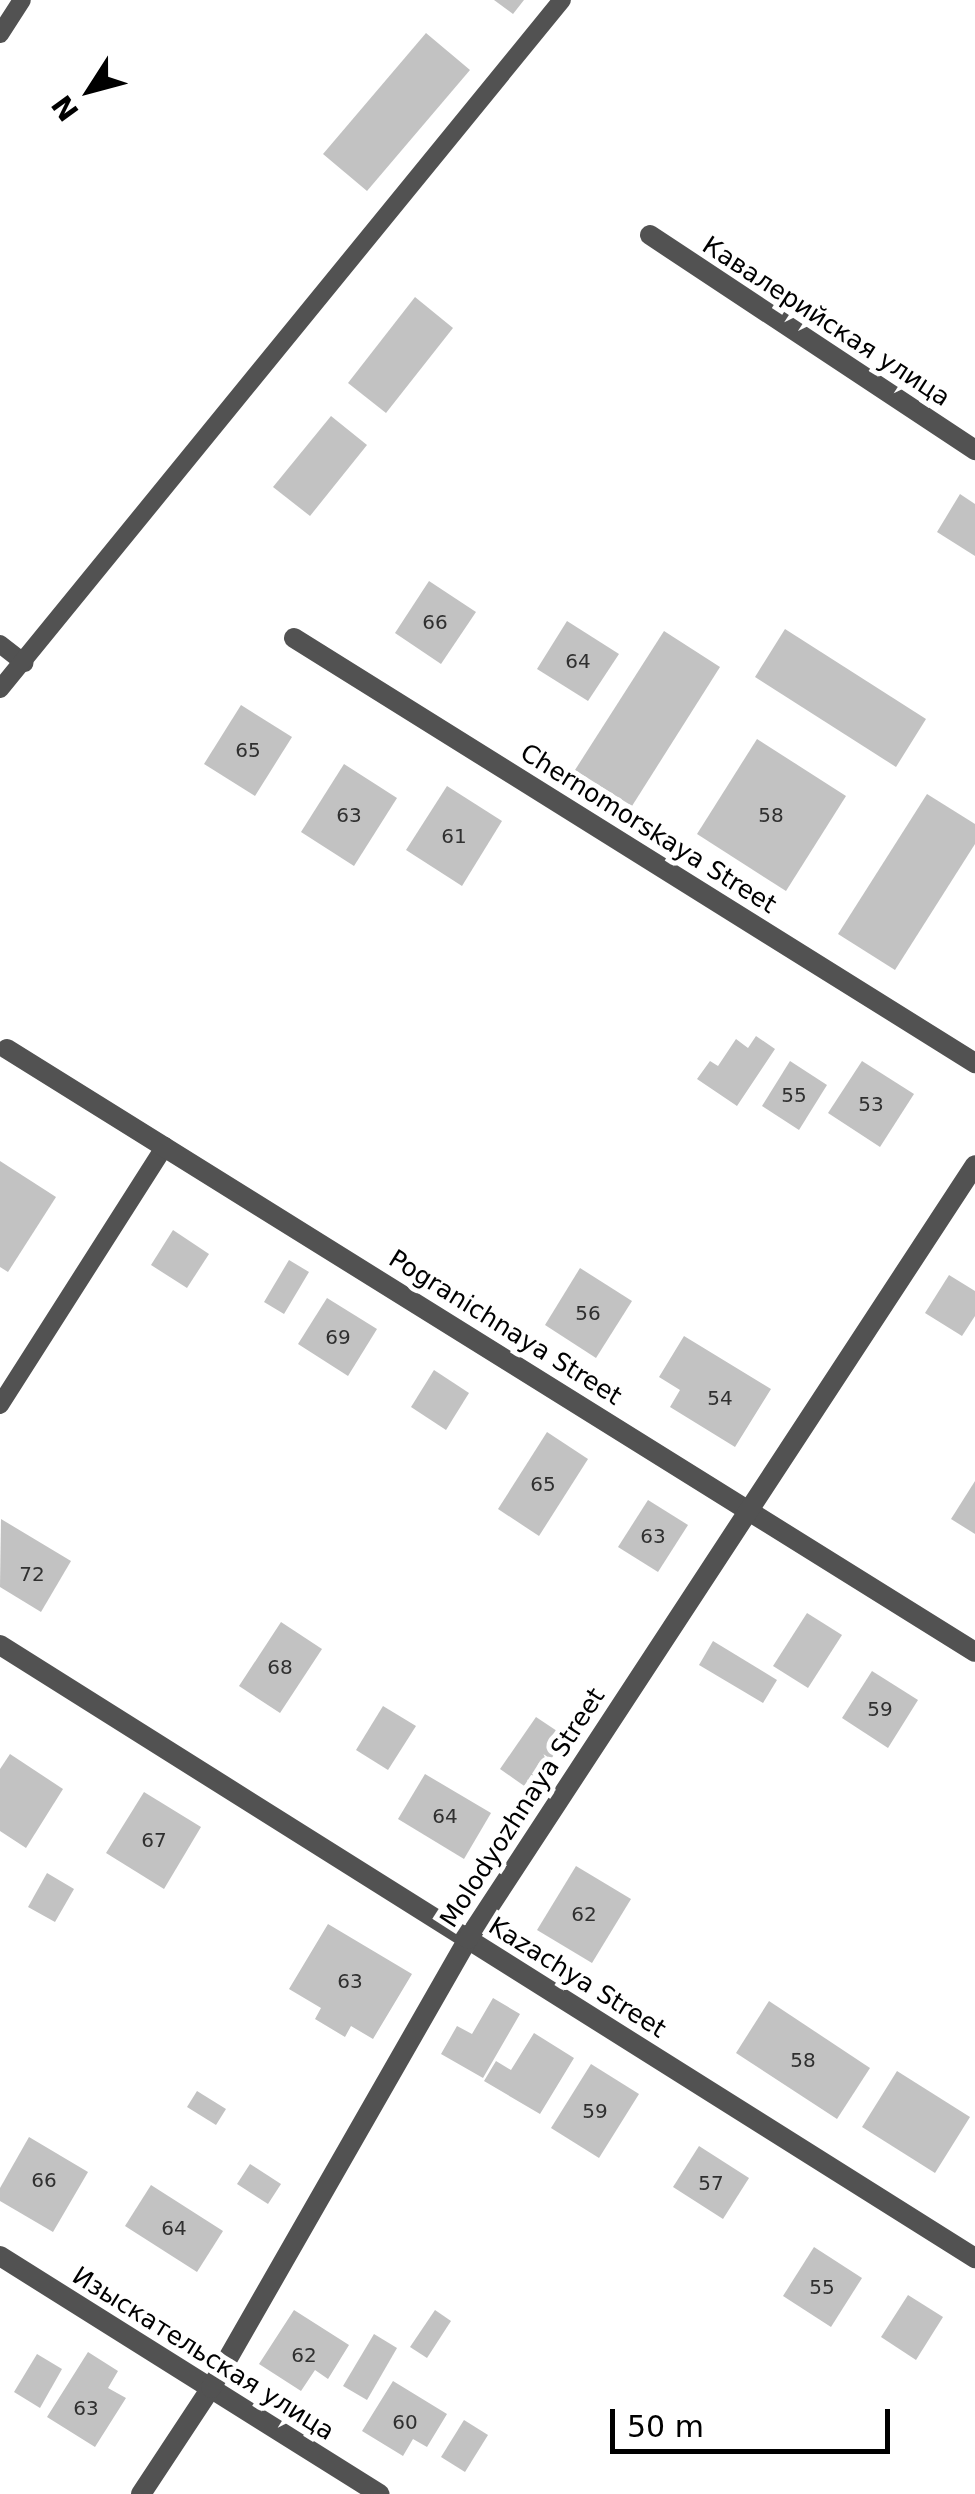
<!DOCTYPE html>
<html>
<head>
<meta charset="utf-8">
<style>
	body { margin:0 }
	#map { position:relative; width:975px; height:2494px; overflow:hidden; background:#fff; font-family:"DejaVu Sans",sans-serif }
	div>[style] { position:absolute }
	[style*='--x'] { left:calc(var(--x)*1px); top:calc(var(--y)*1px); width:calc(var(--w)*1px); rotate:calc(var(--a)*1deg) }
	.building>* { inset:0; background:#c2c2c2 }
	.lane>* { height:18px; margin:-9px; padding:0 9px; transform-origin:9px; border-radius:9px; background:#525252 }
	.street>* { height:20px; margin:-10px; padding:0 10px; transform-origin:10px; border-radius:10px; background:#525252 }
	span { translate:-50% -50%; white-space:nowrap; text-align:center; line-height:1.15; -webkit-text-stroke:10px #fff; paint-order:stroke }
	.number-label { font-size:20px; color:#303030 }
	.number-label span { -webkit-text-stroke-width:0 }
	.street-label { font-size:25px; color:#000 }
	.north { position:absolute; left:40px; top:40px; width:100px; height:100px; -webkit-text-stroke:8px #fff; paint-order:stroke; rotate:234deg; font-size:28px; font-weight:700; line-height:40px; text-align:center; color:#000 }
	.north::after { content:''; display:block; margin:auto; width:35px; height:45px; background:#000; clip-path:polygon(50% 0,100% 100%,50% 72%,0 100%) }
	.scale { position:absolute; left:610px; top:2409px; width:280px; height:45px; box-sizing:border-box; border:5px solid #000; border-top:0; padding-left:12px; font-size:30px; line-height:35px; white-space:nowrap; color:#000; -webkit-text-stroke:8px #fff; paint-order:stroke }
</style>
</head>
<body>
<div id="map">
	<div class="building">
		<i style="clip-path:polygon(494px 0,524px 0,513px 14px)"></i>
		<i style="clip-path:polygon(426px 33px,470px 70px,367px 191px,323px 154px)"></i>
		<i style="clip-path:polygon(415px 297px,453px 328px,386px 413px,348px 383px)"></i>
		<i style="clip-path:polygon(331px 416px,367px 445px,310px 516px,273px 487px)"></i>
		<i style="clip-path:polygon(960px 494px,975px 504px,975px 556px,937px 532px)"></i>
		<i style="clip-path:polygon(429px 581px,476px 612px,441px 664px,395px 633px)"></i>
		<i style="clip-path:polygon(567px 621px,619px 654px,588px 701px,537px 669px)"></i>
		<i style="clip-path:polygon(785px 629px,926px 719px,896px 767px,755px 677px)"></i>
		<i style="clip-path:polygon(664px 631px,720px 667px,632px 806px,575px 770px)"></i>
		<i style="clip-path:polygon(241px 705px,292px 737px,255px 796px,204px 764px)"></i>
		<i style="clip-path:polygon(757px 739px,846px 796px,786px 891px,697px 834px)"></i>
		<i style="clip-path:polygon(344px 764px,397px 798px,354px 866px,301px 832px)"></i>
		<i style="clip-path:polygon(447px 786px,502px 821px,462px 886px,406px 850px)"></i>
		<i style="clip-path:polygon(927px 794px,975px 824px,975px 844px,895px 970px,838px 934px)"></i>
		<i style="clip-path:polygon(756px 1036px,775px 1049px,737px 1106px,697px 1079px,710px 1061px,718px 1066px,736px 1039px,748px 1048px)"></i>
		<i style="clip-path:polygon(790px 1061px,827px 1085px,799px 1130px,762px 1106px)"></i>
		<i style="clip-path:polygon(862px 1061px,914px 1094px,880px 1147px,828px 1113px)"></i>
		<i style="clip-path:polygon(0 1161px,56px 1197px,8px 1272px,0 1267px)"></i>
		<i style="clip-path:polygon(173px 1230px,209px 1254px,187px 1288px,151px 1265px)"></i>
		<i style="clip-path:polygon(289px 1260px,309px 1272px,284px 1314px,264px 1302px)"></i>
		<i style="clip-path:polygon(580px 1268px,632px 1301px,596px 1358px,545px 1325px)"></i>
		<i style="clip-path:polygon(949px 1275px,975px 1291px,975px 1316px,962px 1336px,925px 1313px)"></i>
		<i style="clip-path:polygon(327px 1298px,377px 1329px,348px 1376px,298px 1344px)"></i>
		<i style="clip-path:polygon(684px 1336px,771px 1389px,735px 1447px,670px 1407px,680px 1390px,659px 1377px)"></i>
		<i style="clip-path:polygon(434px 1370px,469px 1393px,446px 1430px,411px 1407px)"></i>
		<i style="clip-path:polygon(547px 1432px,588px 1459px,539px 1536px,498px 1509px)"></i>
		<i style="clip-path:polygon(975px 1481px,975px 1534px,951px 1519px)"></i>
		<i style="clip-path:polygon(648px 1500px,688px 1525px,658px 1572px,618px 1547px)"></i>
		<i style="clip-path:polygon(1px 1519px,71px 1561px,41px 1612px,0 1587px)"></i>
		<i style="clip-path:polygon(807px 1613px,842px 1635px,808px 1688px,773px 1666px)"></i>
		<i style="clip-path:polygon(281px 1622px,322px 1649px,280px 1713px,239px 1686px)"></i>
		<i style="clip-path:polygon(713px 1641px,777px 1680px,763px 1703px,699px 1665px)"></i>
		<i style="clip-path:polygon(872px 1671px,918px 1700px,888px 1748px,842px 1718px)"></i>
		<i style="clip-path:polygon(383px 1706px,416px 1726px,388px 1770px,356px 1750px)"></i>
		<i style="clip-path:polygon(536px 1717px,566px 1737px,530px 1790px,500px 1769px)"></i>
		<i style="clip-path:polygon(10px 1754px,63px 1789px,26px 1848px,0 1831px,0 1769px)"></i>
		<i style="clip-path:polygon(425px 1774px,491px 1813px,464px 1859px,398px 1819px)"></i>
		<i style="clip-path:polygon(144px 1792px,201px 1827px,164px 1889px,106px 1853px)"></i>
		<i style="clip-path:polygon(576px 1866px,631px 1899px,592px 1963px,537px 1930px)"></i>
		<i style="clip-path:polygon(47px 1873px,74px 1889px,55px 1922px,28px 1907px)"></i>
		<i style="clip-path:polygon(328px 1924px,412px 1974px,373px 2039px,351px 2026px,345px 2037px,315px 2019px,321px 2008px,289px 1989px)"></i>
		<i style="clip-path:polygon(493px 1998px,520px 2014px,483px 2078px,441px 2054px,457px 2026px,472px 2034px)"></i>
		<i style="clip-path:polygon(769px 2001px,870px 2068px,837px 2119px,736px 2053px)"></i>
		<i style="clip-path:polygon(534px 2033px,574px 2058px,540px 2114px,484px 2081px,496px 2061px,511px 2070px)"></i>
		<i style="clip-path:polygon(591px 2064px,639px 2094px,599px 2158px,551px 2128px)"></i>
		<i style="clip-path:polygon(897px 2071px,970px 2117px,935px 2173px,862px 2127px)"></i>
		<i style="clip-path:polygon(197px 2091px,226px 2109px,216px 2125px,187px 2107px)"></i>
		<i style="clip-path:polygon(29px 2137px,88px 2172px,53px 2232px,0 2201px,0 2188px)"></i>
		<i style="clip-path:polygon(699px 2146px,749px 2178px,723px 2219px,673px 2187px)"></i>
		<i style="clip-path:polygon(250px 2164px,281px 2184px,268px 2204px,237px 2184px)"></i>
		<i style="clip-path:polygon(151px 2185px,223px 2231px,197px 2272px,125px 2226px)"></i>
		<i style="clip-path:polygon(814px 2247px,862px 2278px,831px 2327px,783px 2296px)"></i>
		<i style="clip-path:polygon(908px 2295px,943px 2317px,916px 2360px,881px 2337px)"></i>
		<i style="clip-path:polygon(294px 2310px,349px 2345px,328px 2379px,315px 2370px,301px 2391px,259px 2364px)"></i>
		<i style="clip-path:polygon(435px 2310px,451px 2321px,427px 2358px,410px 2347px)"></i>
		<i style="clip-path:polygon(374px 2334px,397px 2348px,367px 2400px,343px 2386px)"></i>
		<i style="clip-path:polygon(88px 2352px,118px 2371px,108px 2388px,126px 2398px,95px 2447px,47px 2417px)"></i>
		<i style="clip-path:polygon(37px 2354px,62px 2369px,40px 2408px,14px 2392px)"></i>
		<i style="clip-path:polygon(393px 2381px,447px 2414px,427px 2447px,413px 2439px,403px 2456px,362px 2431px)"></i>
		<i style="clip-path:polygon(464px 2420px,488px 2435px,465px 2472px,441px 2457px)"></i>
	</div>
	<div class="lane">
		<i style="--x:0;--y:34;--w:40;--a:-57.1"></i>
		<i style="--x:0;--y:644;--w:31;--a:38"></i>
		<i style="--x:0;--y:689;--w:889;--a:-50.8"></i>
		<i style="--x:0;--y:1405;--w:307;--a:-57.5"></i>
	</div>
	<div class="street">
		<i style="--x:650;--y:235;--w:390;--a:33.5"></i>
		<i style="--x:294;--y:638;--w:803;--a:31.97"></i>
		<i style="--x:7;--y:1049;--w:1140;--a:31.92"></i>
		<i style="--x:0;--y:1645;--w:1152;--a:32.16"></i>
		<i style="--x:0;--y:2256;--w:448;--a:32.1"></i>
		<i style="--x:141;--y:2494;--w:127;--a:-56.6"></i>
		<i style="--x:211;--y:2388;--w:517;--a:-60.21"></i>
		<i style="--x:468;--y:1939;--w:925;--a:-56.77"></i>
	</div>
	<div class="number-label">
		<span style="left:435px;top:622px">66</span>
		<span style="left:578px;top:661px">64</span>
		<span style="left:248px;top:750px">65</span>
		<span style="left:349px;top:815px">63</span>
		<span style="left:771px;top:815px">58</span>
		<span style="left:454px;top:836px">61</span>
		<span style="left:794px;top:1095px">55</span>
		<span style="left:871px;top:1104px">53</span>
		<span style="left:588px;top:1313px">56</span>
		<span style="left:338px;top:1337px">69</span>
		<span style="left:720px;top:1398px">54</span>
		<span style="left:543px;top:1484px">65</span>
		<span style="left:653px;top:1536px">63</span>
		<span style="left:32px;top:1574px">72</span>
		<span style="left:280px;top:1667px">68</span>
		<span style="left:880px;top:1709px">59</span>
		<span style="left:445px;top:1816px">64</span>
		<span style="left:154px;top:1840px">67</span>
		<span style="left:584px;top:1914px">62</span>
		<span style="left:350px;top:1981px">63</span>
		<span style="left:803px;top:2060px">58</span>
		<span style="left:595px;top:2111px">59</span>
		<span style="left:44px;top:2180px">66</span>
		<span style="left:711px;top:2183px">57</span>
		<span style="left:174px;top:2228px">64</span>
		<span style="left:822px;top:2287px">55</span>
		<span style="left:304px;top:2355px">62</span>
		<span style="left:86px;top:2408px">63</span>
		<span style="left:405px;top:2422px">60</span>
	</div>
	<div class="street-label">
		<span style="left:826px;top:322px;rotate:33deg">Кавалерийская улица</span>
		<span style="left:648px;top:829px;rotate:32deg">Chernomorskaya Street</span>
		<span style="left:505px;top:1328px;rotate:32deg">Pogranichnaya Street</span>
		<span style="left:523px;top:1808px;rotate:-57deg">Molodyozhnaya Street</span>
		<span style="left:577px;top:1978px;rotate:32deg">Kazachya Street</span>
		<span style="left:203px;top:2354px;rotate:32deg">Изыскательская улица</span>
	</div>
	<div class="north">N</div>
	<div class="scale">50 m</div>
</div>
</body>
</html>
